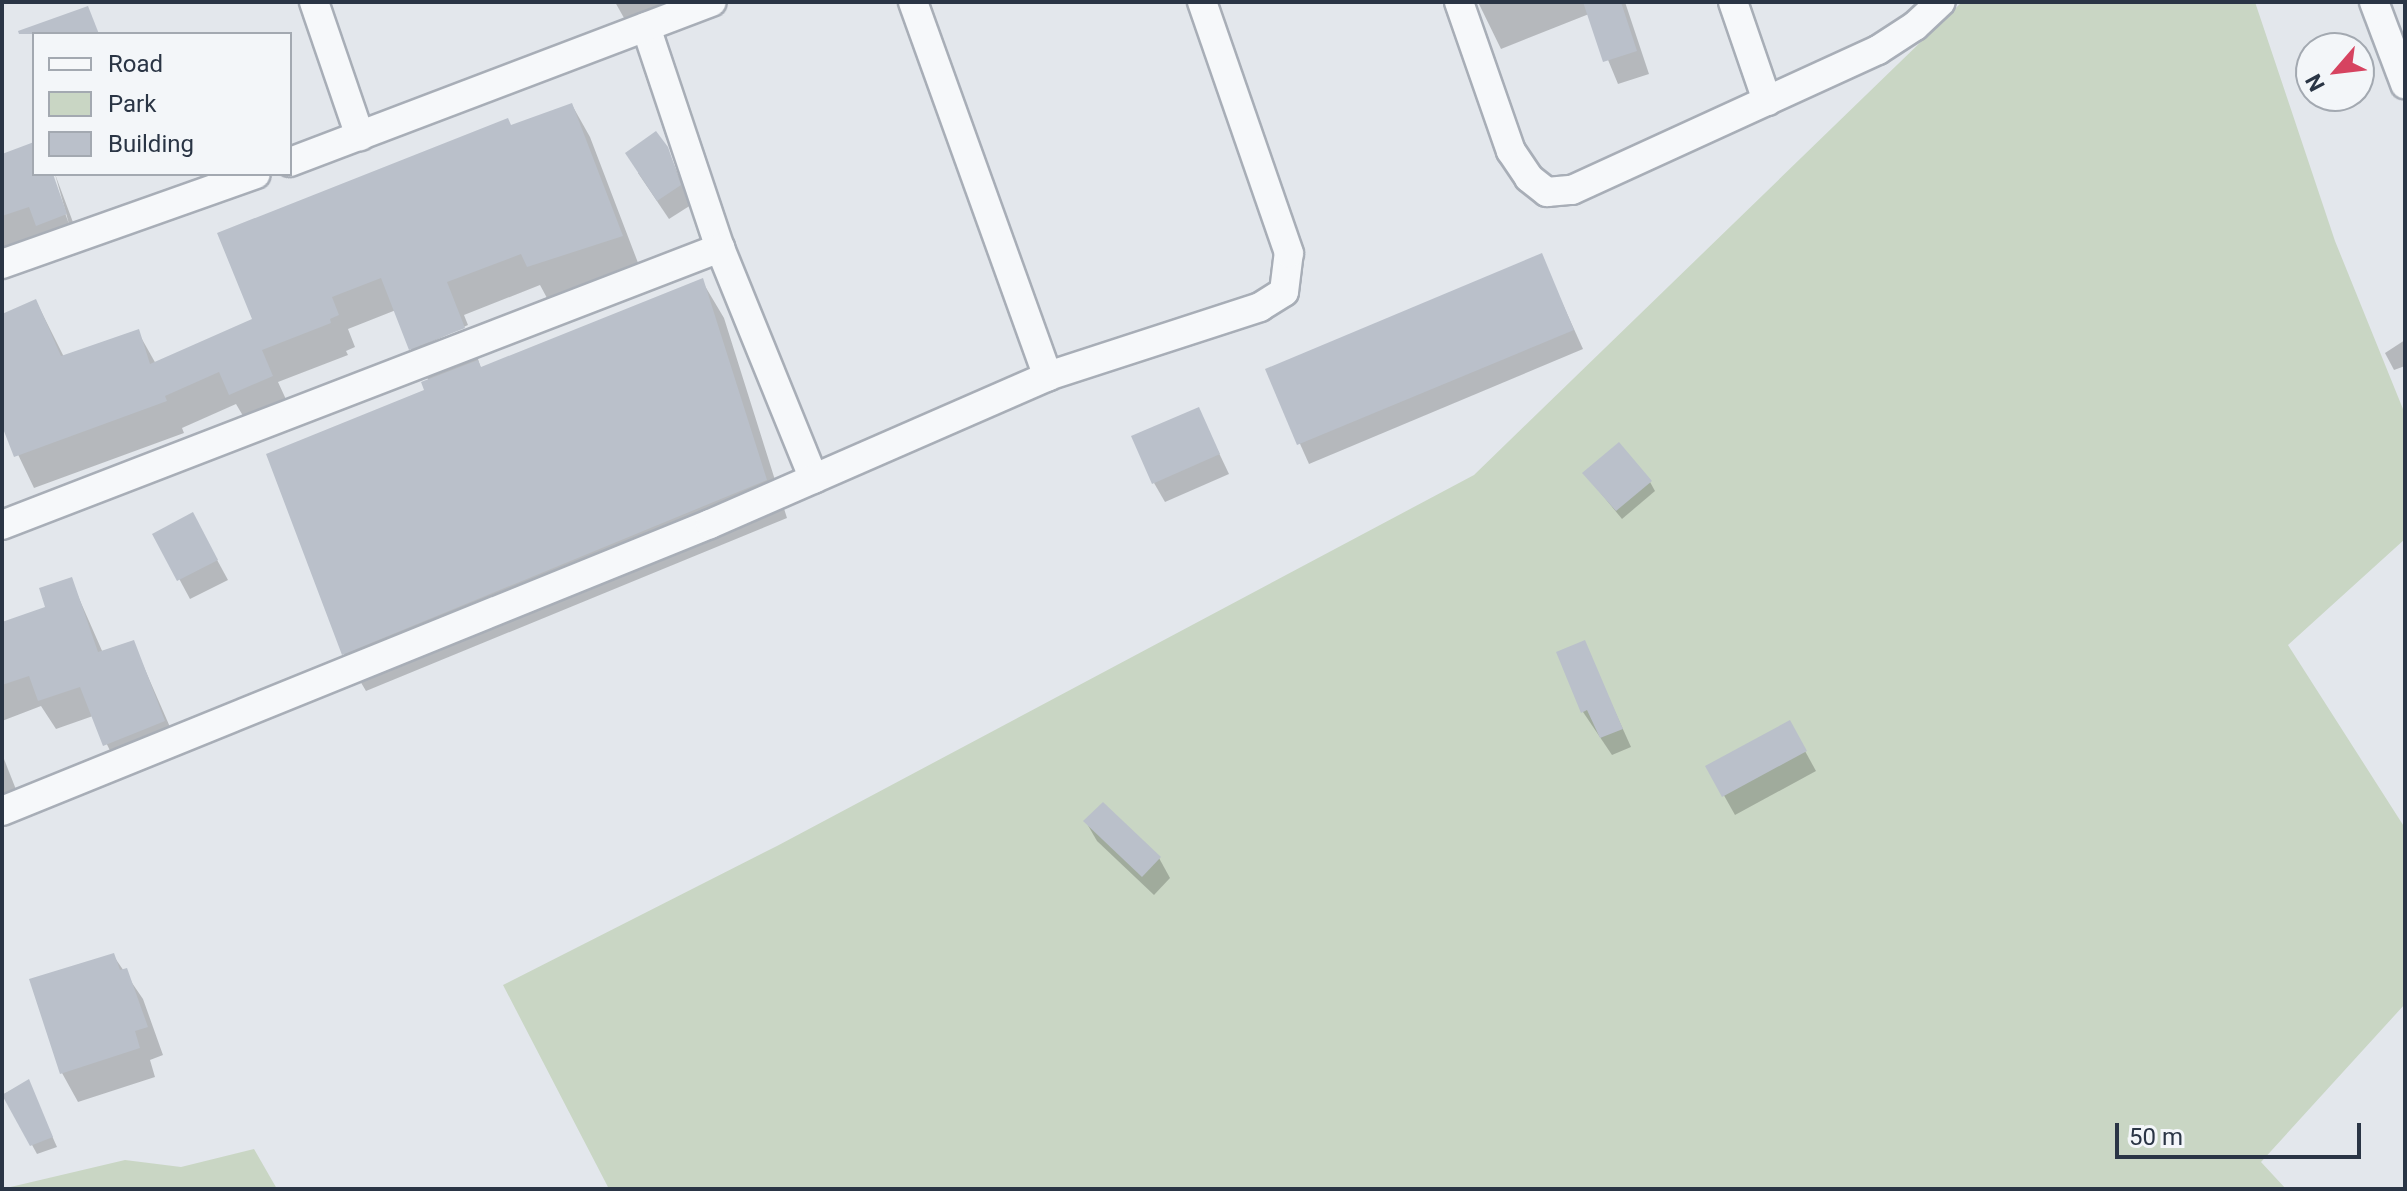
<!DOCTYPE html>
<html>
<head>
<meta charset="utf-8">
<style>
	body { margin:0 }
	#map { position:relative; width:2407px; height:1191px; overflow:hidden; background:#e3e7ec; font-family:Roboto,sans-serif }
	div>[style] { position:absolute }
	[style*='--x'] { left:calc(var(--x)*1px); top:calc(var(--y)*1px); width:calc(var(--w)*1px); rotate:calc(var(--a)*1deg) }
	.green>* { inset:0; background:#c9d6c4 }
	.shadow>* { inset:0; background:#0003 }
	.building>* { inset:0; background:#bac0ca }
	.roads { filter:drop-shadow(2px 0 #a8aeb7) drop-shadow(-2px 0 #a8aeb7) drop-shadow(0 2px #a8aeb7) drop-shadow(0 -2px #a8aeb7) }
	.minor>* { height:28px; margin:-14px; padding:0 14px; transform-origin:14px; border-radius:14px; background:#f6f8fa }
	span { translate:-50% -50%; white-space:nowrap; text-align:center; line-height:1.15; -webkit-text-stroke:6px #f3f6f9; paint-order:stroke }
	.frame { position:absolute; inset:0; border:4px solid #2a3545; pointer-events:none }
	.legend { position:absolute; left:32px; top:32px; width:260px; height:144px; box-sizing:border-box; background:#f3f6f9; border:2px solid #a3a9b1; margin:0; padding:10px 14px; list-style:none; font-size:24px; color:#2a3545 }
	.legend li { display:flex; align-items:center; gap:16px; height:40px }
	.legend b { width:40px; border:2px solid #a3a9b1 }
	.north { position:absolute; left:2295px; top:32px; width:80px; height:80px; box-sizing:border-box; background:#f3f6f9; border:2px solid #a3a9b1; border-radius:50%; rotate:242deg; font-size:22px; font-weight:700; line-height:32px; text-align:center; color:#2a3545 }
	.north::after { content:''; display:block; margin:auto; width:28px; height:36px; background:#d64360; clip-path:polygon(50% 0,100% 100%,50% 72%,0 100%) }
	.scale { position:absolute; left:2115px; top:1123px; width:246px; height:36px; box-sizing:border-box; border:4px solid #2a3545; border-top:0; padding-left:10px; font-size:24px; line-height:28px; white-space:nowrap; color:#2a3545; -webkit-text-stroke:6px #f3f6f9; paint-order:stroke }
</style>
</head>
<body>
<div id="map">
	<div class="green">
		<i style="clip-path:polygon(1962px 2px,2255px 2px,2335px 241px,2405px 414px,2405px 539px,2288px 645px,2405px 828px,2405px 1004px,2261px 1162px,2286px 1189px,609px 1189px,503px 985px,777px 846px,1474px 475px)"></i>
		<i style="clip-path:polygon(254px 1149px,277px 1189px,2px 1189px,125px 1160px,181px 1167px)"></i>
	</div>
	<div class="shadow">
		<i style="clip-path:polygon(615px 2px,670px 2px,624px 18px)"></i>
		<i style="clip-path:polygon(1478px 2px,1625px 2px,1649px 74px,1618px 84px,1589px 14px,1501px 49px)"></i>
		<i style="clip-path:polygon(572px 105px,590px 137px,640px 268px,547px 298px,540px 285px,464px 315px,468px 325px,412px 351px,469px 329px,481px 369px,702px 281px,724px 318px,787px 518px,366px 691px,344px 654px,429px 381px,411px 349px,396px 310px,348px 329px,355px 347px,346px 351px,348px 355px,278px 382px,290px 408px,249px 426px,236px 404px,182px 428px,184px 433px,34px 488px,2px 421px,2px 316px,36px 301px,64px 357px,138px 332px,156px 364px,255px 320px,511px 127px)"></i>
		<i style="clip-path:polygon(34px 144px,34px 174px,51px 174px,69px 224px,55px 174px,77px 233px,2px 257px,2px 170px)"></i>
		<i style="clip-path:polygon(667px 148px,691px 205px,669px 219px,638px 173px)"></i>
		<i style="clip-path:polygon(1541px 256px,1583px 349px,1309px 464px,1267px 370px)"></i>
		<i style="clip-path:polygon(2405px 340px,2405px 366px,2394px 370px,2385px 353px)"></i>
		<i style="clip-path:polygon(1198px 409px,1229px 474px,1165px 502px,1154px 483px)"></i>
		<i style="clip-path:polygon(1585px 474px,1650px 482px,1655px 491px,1622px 519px)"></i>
		<i style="clip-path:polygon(155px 534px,203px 534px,228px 580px,190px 599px)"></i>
		<i style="clip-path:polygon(71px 580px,103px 653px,133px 642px,180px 750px,121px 773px,93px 716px,56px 729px,41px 706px,2px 721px,2px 624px,48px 608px)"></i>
		<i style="clip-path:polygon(1584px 643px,1631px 747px,1612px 755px,1583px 712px)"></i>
		<i style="clip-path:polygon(1789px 722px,1816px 771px,1735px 815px,1708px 767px)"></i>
		<i style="clip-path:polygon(2px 754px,19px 797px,2px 804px)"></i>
		<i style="clip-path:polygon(1086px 822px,1159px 858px,1170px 878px,1154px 895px,1097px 841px)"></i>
		<i style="clip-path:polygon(113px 955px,143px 999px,163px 1055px,150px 1060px,155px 1077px,78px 1102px,62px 1073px)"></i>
		<i style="clip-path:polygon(28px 1082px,57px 1147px,37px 1154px,4px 1094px)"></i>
	</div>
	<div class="building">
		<i style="clip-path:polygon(1583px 2px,1621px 2px,1637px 51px,1603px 62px)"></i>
		<i style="clip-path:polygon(88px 6px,99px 34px,19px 34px,18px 31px)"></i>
		<i style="clip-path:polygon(572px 103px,623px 236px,527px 267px,521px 254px,447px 282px,465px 328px,409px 350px,381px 278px,332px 297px,339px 315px,330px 319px,331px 323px,262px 350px,273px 376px,229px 395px,219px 372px,165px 396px,167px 401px,14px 457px,2px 426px,2px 314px,36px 299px,61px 356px,139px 329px,150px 364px,252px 319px,217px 233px,508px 118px,511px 125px)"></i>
		<i style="clip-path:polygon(656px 131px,668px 147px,681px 185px,657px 201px,625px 153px)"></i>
		<i style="clip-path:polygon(34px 142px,34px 174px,53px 174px,67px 214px,36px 226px,29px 207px,2px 216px,2px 154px)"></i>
		<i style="clip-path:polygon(1542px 253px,1574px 330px,1297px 445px,1265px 369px)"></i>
		<i style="clip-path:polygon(703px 278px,767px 480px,342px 655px,266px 454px,424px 390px,421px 382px,478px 360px,481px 367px)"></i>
		<i style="clip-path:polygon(1199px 407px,1220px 454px,1152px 484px,1131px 436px)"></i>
		<i style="clip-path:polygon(1619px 442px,1652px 481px,1616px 511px,1582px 473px)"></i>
		<i style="clip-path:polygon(193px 512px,218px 560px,177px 581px,152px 534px)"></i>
		<i style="clip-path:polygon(72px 577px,98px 652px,134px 640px,165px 721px,103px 746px,80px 687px,38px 701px,29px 676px,2px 685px,2px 622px,45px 607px,39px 588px)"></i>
		<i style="clip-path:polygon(1585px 640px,1623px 729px,1600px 738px,1587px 710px,1581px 713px,1556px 652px)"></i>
		<i style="clip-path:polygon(1790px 720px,1807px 751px,1722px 797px,1705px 766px)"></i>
		<i style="clip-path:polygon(1103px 802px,1161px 857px,1142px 877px,1083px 821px)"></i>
		<i style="clip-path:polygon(114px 953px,120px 970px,127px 968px,148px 1027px,135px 1031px,140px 1048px,60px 1074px,29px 979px)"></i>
		<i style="clip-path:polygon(29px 1079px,53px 1137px,30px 1146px,2px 1095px)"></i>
	</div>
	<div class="roads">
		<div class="minor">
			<i style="--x:314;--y:2;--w:142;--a:71.1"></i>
			<i style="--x:913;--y:2;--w:398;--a:70.2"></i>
			<i style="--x:1459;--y:2;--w:158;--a:70.8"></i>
			<i style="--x:1511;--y:151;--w:32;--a:56"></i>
			<i style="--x:1529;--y:178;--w:23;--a:38"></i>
			<i style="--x:1547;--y:192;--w:25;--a:-5"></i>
			<i style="--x:1572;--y:190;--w:337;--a:-24.6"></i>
			<i style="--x:1878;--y:50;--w:44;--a:-33"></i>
			<i style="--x:1915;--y:26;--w:35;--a:-43"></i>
			<i style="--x:1733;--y:2;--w:105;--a:71"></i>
			<i style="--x:2374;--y:2;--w:88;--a:69.3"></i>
			<i style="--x:646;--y:27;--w:233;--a:71.5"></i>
			<i style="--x:720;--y:248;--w:249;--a:67.9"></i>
			<i style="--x:290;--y:162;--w:451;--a:-20.8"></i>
			<i style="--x:2;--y:264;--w:269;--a:-19.5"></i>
			<i style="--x:2;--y:525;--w:770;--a:-21.1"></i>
			<i style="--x:2;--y:811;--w:764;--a:-22.07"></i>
			<i style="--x:710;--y:524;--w:369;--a:-23.6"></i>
			<i style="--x:1048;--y:376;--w:223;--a:-18"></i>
			<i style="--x:1260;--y:307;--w:28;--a:-32"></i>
			<i style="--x:1284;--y:292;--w:39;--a:-83"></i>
			<i style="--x:1289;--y:253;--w:266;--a:-109.1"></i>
		</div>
	</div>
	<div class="frame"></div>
	<ul class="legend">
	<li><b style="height:10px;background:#f6f8fa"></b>Road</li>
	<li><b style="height:22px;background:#c9d6c4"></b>Park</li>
	<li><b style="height:22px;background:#bac0ca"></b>Building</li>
	</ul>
	<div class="north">N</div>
	<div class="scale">50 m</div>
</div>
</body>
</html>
